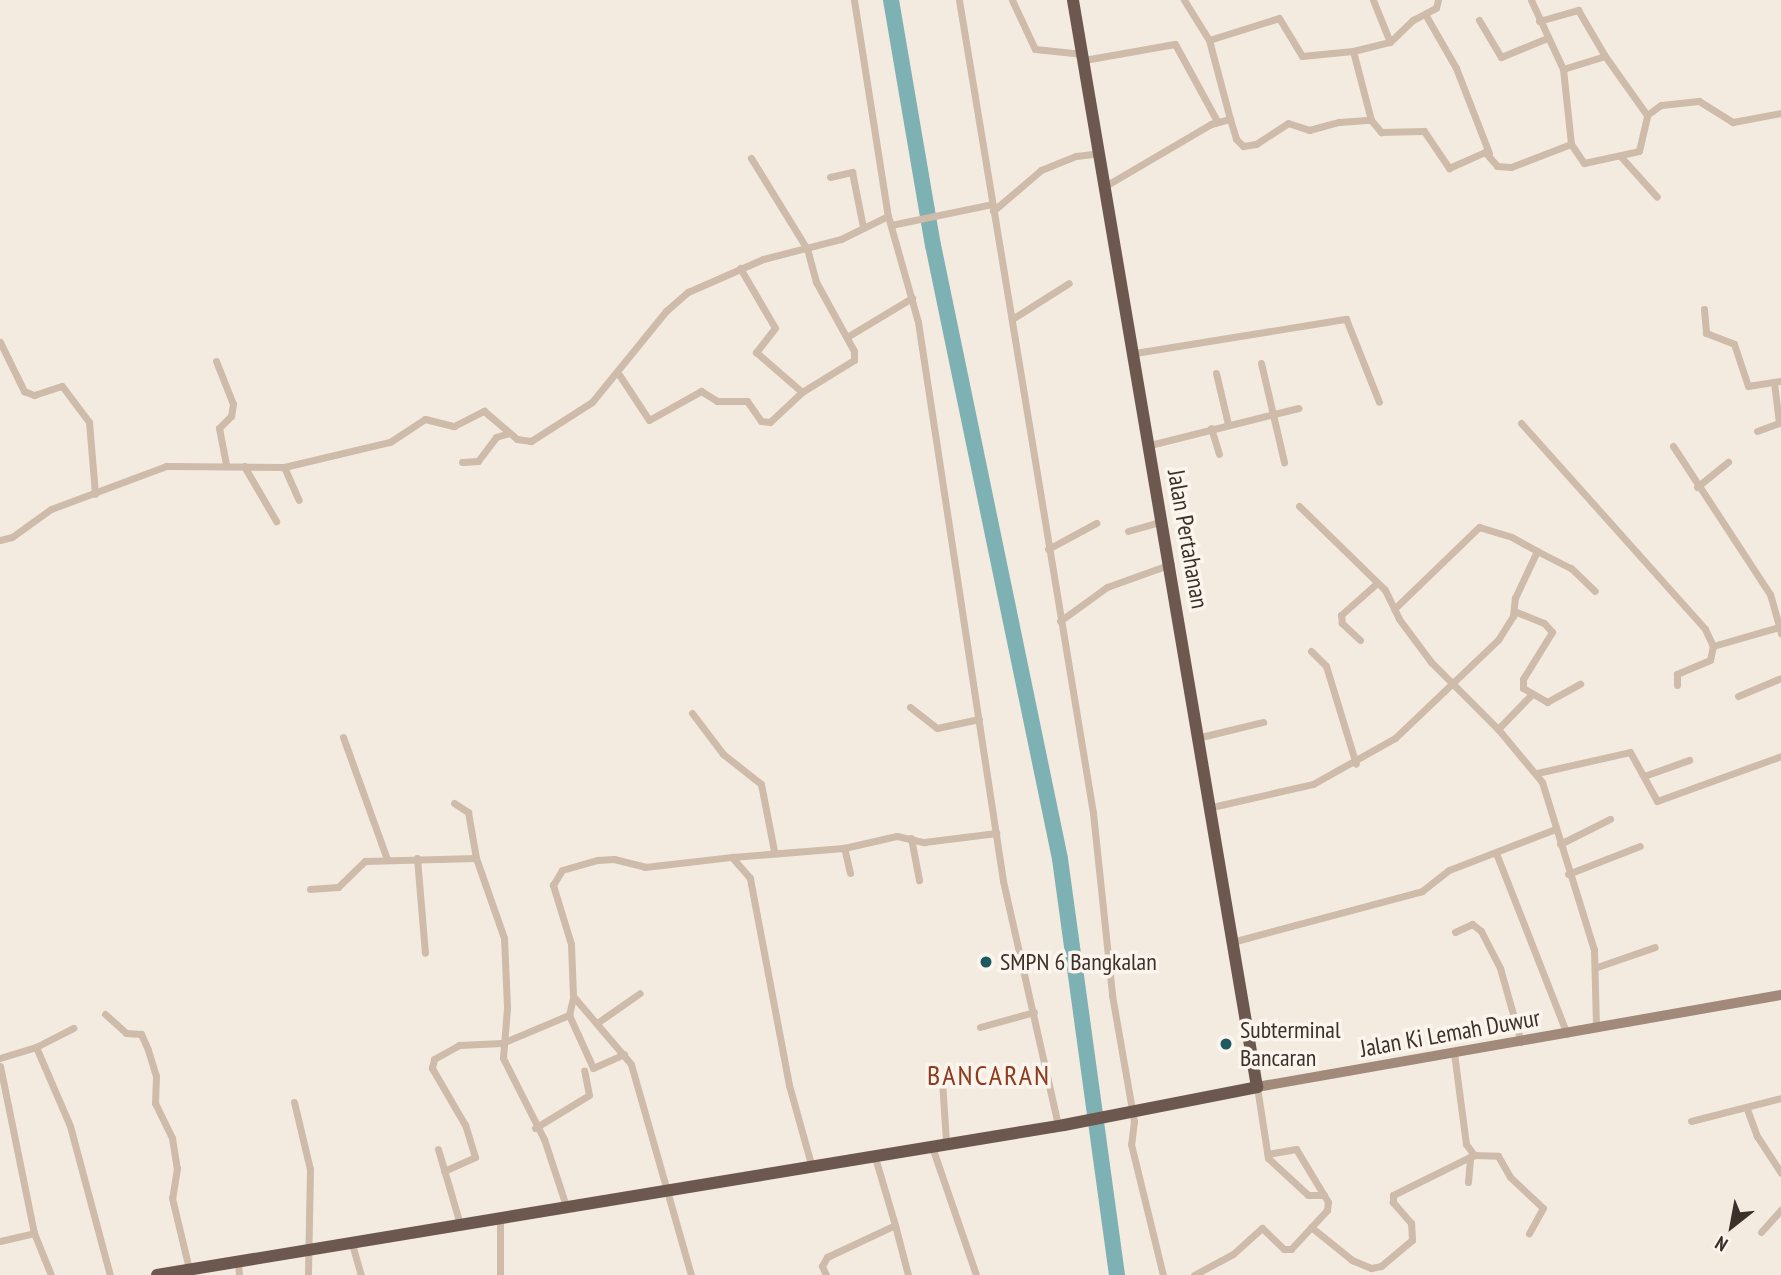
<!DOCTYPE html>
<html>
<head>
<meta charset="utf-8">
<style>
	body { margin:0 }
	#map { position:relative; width:1781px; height:1275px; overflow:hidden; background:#f4ebe0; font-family:"PT Sans Narrow",sans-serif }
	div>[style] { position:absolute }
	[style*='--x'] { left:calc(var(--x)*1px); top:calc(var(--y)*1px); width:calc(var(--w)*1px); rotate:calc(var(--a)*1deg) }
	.river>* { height:16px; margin:-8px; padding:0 8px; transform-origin:8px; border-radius:8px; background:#7db1b3 }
	.minor>* { height:7px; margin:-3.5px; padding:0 3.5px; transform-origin:3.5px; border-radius:3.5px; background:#cebbaa }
	.secondary>* { height:10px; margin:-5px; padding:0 5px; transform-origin:5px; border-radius:5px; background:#a28a7b }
	.trunk>* { height:12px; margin:-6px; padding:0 6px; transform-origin:6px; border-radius:6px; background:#6c584e }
	.dots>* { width:19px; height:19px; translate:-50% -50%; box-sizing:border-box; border:4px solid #fbf5ed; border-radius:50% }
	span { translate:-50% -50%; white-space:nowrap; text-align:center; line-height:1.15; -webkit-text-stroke:7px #fbf5ed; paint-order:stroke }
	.street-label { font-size:24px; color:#3b302a }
	.poi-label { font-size:24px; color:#3b302a }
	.left { translate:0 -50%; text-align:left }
	.quarter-label { font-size:28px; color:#8e3a1f; letter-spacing:2px }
	.north { position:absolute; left:1697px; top:1191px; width:70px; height:70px; -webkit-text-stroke:5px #fbf5ed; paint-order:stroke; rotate:211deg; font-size:19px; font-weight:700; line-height:28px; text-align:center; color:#3b302a }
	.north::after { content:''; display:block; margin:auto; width:24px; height:32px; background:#3b302a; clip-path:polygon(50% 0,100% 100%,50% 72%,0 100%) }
</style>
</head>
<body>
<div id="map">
	<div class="river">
		<i style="--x:891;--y:0;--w:249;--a:80.3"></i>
		<i style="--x:933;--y:245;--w:627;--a:78.31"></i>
		<i style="--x:1060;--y:859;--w:420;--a:82.2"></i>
	</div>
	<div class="minor">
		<i style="--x:854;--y:0;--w:219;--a:81.1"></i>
		<i style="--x:959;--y:0;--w:824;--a:80.64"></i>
		<i style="--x:1093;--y:813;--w:183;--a:84"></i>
		<i style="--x:1112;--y:995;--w:128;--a:80.1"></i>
		<i style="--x:1134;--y:1121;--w:23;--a:97"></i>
		<i style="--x:1131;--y:1144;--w:135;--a:76.3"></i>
		<i style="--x:1012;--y:0;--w:54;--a:64.9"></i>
		<i style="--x:1035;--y:49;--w:48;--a:5.9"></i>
		<i style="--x:1184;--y:0;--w:47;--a:58"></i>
		<i style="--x:1209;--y:40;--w:82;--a:75.1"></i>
		<i style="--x:1373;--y:0;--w:45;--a:68"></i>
		<i style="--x:1531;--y:0;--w:76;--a:65.1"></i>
		<i style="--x:1563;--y:69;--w:75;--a:83.9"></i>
		<i style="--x:1571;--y:144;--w:23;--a:56"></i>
		<i style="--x:1584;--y:163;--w:56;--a:-12.3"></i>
		<i style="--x:1639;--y:151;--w:37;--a:-77"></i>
		<i style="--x:1647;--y:115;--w:17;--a:-36"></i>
		<i style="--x:1661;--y:105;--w:38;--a:-6"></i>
		<i style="--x:1699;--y:101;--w:40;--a:32"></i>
		<i style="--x:1733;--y:122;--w:49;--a:-10.6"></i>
		<i style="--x:1425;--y:14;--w:62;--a:60.1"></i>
		<i style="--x:1456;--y:68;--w:91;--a:68.8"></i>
		<i style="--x:1479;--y:20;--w:43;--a:59.3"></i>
		<i style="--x:1501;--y:57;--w:50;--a:-22.4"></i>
		<i style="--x:1539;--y:21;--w:41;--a:-15.8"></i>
		<i style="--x:1578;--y:10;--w:53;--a:59.6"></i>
		<i style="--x:1209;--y:40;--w:73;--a:-17.4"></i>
		<i style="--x:1279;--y:18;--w:44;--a:58.8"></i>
		<i style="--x:1302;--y:56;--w:51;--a:-5.6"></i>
		<i style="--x:1353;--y:51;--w:71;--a:75.4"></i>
		<i style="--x:1353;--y:51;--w:38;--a:-14"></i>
		<i style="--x:1390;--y:42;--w:32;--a:-44"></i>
		<i style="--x:1413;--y:20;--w:26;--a:-28"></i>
		<i style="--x:1436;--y:8;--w:8;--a:-76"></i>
		<i style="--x:1084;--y:60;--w:92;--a:-10"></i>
		<i style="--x:1175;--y:44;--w:88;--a:61.4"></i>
		<i style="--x:1563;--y:69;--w:44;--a:-17.2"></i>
		<i style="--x:1605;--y:56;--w:72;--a:54.6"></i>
		<i style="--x:1622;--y:158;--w:52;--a:48.1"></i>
		<i style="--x:830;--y:177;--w:23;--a:-13"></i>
		<i style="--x:852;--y:172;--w:56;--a:78.7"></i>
		<i style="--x:1107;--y:185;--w:121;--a:-30.4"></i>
		<i style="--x:1211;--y:124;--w:20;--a:-15"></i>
		<i style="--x:1230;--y:119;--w:21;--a:73"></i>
		<i style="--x:1236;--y:139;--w:10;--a:45"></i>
		<i style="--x:1243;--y:146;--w:13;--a:-9"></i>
		<i style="--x:1256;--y:144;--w:38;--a:-33"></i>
		<i style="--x:1288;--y:123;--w:22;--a:18"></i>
		<i style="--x:1309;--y:130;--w:31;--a:-15"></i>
		<i style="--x:1339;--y:122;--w:32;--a:-4"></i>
		<i style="--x:1371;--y:120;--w:16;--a:50"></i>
		<i style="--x:1381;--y:132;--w:43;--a:-1.3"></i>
		<i style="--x:1424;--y:131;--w:45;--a:56"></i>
		<i style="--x:1449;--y:168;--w:39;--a:-24"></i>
		<i style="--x:1485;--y:152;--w:18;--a:49"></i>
		<i style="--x:1497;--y:166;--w:14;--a:4"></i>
		<i style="--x:1511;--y:167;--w:64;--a:-21"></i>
		<i style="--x:993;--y:211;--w:63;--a:-40.5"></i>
		<i style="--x:1041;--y:170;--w:38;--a:-22"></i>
		<i style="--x:1076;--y:156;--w:23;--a:-7"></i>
		<i style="--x:891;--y:225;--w:103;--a:-11.7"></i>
		<i style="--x:740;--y:268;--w:69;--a:59.7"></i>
		<i style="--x:775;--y:328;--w:31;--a:128"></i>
		<i style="--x:756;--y:352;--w:61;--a:41"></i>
		<i style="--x:802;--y:392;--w:61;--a:-31.6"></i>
		<i style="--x:854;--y:360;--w:9;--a:-90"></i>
		<i style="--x:854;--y:351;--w:79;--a:-118.8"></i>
		<i style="--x:816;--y:282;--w:34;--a:-105"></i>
		<i style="--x:807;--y:249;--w:107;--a:-121.6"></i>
		<i style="--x:1704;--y:309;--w:24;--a:85"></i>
		<i style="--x:1706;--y:333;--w:30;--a:21"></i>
		<i style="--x:1734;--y:344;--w:44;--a:71.6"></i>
		<i style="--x:1748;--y:386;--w:33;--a:-9"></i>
		<i style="--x:1012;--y:319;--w:67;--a:-32.3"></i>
		<i style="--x:847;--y:337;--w:76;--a:-31"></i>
		<i style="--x:0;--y:342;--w:55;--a:63.9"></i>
		<i style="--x:24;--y:391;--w:11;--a:22"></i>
		<i style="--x:34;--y:395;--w:29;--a:-18"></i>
		<i style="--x:62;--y:386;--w:45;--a:53.1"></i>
		<i style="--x:89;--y:422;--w:72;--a:85.2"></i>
		<i style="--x:1135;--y:353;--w:214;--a:-9.2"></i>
		<i style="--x:1346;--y:319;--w:89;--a:68.3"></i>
		<i style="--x:216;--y:361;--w:46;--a:68.4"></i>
		<i style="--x:233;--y:404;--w:12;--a:99"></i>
		<i style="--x:231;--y:416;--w:17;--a:135"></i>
		<i style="--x:219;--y:428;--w:37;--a:79"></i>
		<i style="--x:1261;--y:363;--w:102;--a:76.9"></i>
		<i style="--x:618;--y:373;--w:56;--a:56.6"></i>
		<i style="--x:649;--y:420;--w:60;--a:-29.1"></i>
		<i style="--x:701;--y:391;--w:19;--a:32"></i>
		<i style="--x:717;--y:401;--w:30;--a:0"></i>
		<i style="--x:747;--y:401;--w:24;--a:55"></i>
		<i style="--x:761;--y:421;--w:9;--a:6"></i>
		<i style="--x:770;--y:422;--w:44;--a:-43.2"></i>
		<i style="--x:1216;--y:373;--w:52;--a:76.8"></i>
		<i style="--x:1521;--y:423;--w:276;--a:48.2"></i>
		<i style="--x:1705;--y:629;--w:19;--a:65"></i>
		<i style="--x:1713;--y:646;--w:14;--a:102"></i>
		<i style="--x:1710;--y:660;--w:36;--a:157"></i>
		<i style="--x:1677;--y:674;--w:11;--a:90"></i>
		<i style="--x:1211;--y:428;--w:27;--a:73"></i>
		<i style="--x:1757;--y:431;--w:23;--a:-20"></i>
		<i style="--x:1779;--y:423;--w:41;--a:-97"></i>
		<i style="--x:1150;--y:445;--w:153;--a:-14"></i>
		<i style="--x:1673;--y:446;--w:177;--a:56.8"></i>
		<i style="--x:1770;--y:594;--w:41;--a:74.2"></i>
		<i style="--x:462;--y:462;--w:16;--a:-4"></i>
		<i style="--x:478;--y:461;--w:30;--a:-53"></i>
		<i style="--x:496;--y:437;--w:14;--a:-17"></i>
		<i style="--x:244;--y:466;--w:64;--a:59.8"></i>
		<i style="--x:284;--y:467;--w:36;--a:66"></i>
		<i style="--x:1697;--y:487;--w:40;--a:-39"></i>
		<i style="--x:1299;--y:506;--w:120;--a:44.3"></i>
		<i style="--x:1385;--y:590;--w:32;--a:64"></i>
		<i style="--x:1399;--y:619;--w:54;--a:53.3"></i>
		<i style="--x:1431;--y:662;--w:95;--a:45"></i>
		<i style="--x:1498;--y:729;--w:69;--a:50.3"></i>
		<i style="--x:1542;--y:782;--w:176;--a:72.8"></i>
		<i style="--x:1594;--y:950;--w:78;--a:88.5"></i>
		<i style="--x:1128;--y:531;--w:35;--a:-16"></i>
		<i style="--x:0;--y:540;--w:12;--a:-14"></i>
		<i style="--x:12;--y:537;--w:48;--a:-35.7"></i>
		<i style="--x:51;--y:509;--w:123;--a:-20.5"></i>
		<i style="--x:166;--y:466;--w:118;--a:0.5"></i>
		<i style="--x:284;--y:467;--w:109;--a:-13.3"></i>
		<i style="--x:390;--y:442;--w:42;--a:-33.3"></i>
		<i style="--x:425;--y:419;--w:30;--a:14"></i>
		<i style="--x:454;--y:426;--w:34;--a:-27"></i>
		<i style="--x:484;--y:411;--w:43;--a:40.3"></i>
		<i style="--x:517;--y:439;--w:14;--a:8"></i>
		<i style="--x:531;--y:441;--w:72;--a:-32.6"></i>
		<i style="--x:592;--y:402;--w:117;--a:-50.9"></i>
		<i style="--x:666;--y:311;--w:29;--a:-41"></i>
		<i style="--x:688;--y:292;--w:82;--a:-23.7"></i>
		<i style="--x:763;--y:259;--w:81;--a:-14.4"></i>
		<i style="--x:841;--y:239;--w:52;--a:-26.1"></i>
		<i style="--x:888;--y:216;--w:110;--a:74.2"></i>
		<i style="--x:918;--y:322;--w:565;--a:81.35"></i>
		<i style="--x:1003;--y:881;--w:251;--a:77.3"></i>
		<i style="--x:1048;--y:549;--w:55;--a:-28.4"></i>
		<i style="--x:1537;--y:551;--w:38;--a:27"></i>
		<i style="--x:1571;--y:568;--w:33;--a:44"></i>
		<i style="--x:1514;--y:611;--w:32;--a:22"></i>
		<i style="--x:1544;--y:623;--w:12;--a:48"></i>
		<i style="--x:1552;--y:632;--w:55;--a:121.7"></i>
		<i style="--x:1523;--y:679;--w:9;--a:90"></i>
		<i style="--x:1523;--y:688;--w:28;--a:30"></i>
		<i style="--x:1547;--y:702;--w:38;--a:-29"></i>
		<i style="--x:1060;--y:621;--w:58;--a:-35.9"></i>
		<i style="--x:1107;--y:587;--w:68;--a:-19.8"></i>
		<i style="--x:1360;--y:640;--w:25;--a:-137"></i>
		<i style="--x:1342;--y:623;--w:8;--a:-97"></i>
		<i style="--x:1341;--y:615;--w:48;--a:-41.6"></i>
		<i style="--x:1713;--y:646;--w:69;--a:-16.1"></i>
		<i style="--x:1311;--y:651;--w:21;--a:45"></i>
		<i style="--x:1326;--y:666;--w:102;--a:73"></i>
		<i style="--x:1738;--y:696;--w:47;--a:-22.7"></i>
		<i style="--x:910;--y:707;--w:34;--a:38"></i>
		<i style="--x:937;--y:728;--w:43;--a:-12.1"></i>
		<i style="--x:692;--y:713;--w:51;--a:52.9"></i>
		<i style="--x:723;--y:754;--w:48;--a:38.3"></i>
		<i style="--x:761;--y:784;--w:68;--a:79"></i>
		<i style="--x:1498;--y:729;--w:47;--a:-45.9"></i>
		<i style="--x:343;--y:737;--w:130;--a:70.2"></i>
		<i style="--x:1201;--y:737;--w:64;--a:-13.6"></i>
		<i style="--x:1537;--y:773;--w:95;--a:-12.7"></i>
		<i style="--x:1630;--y:752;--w:56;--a:61.1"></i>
		<i style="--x:1657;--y:801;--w:132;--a:-19.9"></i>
		<i style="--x:1644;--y:776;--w:48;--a:-19.6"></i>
		<i style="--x:454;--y:803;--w:17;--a:33"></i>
		<i style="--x:468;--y:812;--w:47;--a:80.1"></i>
		<i style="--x:1212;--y:807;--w:104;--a:-12.8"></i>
		<i style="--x:1313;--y:784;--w:94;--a:-29.3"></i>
		<i style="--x:1395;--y:738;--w:142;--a:-43.6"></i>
		<i style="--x:1498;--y:640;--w:28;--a:-58"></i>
		<i style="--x:1513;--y:616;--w:18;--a:-84"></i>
		<i style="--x:1515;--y:598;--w:52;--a:-64.9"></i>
		<i style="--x:1537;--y:551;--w:29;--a:-151"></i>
		<i style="--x:1512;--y:537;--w:34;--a:-163"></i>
		<i style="--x:1479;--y:527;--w:118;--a:136"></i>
		<i style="--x:911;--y:838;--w:43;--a:79.2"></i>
		<i style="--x:1560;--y:844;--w:56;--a:-26.6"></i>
		<i style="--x:1496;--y:853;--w:194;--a:68.6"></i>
		<i style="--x:417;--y:858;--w:95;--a:85.2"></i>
		<i style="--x:850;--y:873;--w:26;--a:-103"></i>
		<i style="--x:844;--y:848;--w:54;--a:-12.8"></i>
		<i style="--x:897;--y:836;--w:28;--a:13"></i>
		<i style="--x:924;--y:842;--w:73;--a:-7.1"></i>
		<i style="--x:1568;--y:874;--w:77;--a:-21.3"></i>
		<i style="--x:310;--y:889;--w:28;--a:-4"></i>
		<i style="--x:338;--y:887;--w:37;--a:-44"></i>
		<i style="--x:365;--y:861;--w:111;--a:-1.5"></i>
		<i style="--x:476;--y:858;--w:85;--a:70.7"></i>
		<i style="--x:504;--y:938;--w:70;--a:87.5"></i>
		<i style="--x:507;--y:1008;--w:50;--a:94.6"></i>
		<i style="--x:503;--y:1058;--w:91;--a:63.2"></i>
		<i style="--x:544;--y:1139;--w:71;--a:71.8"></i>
		<i style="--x:1455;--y:932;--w:19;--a:-25"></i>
		<i style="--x:1472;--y:924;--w:11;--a:38"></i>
		<i style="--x:1481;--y:931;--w:42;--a:62.8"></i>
		<i style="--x:1500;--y:968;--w:77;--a:74.2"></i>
		<i style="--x:1232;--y:942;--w:197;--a:-15"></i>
		<i style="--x:1422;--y:891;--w:34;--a:-38"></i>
		<i style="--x:1449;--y:870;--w:114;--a:-21.1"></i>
		<i style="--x:1597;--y:967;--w:61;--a:-19"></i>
		<i style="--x:105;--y:1014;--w:28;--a:42"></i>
		<i style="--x:126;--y:1033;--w:15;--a:4"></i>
		<i style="--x:141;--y:1034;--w:17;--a:66"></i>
		<i style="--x:148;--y:1050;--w:27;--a:73"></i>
		<i style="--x:156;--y:1076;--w:27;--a:92"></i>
		<i style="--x:155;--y:1103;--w:39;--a:64"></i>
		<i style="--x:172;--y:1138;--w:30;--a:81"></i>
		<i style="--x:177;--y:1168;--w:30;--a:99"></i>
		<i style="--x:172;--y:1198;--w:73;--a:76.5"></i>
		<i style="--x:569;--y:1015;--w:58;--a:65.6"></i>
		<i style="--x:593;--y:1068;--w:34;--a:-24"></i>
		<i style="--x:597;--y:1023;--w:52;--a:-34.9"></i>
		<i style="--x:980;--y:1027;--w:56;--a:-15.5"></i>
		<i style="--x:36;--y:1047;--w:86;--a:66.7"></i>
		<i style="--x:70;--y:1126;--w:154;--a:75"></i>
		<i style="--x:1454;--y:1053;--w:92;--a:82.5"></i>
		<i style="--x:1466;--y:1144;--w:14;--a:54"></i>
		<i style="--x:1474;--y:1155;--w:24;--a:2"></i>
		<i style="--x:1498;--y:1156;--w:24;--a:60"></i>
		<i style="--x:1510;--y:1177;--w:45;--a:43.2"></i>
		<i style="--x:1543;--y:1208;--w:29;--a:119"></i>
		<i style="--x:0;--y:1058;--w:38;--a:-17"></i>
		<i style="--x:36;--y:1047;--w:42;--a:-27.2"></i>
		<i style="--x:0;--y:1066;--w:170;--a:78.5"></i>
		<i style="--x:34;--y:1233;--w:45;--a:68"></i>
		<i style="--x:942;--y:1081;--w:60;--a:86.2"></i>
		<i style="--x:1257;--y:1087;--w:72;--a:81.2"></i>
		<i style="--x:1268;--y:1158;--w:54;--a:42.8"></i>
		<i style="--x:1308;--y:1195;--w:16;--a:0"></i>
		<i style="--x:294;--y:1102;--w:69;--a:76.6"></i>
		<i style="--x:310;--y:1169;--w:106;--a:91.1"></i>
		<i style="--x:1747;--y:1109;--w:29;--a:70"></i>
		<i style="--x:1757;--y:1136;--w:44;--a:57"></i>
		<i style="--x:1691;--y:1121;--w:93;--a:-14.3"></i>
		<i style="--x:535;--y:1128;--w:63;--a:-31.4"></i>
		<i style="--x:589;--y:1095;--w:25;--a:-101"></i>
		<i style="--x:931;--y:1144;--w:139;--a:71"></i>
		<i style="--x:438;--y:1149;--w:78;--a:73.7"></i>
		<i style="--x:811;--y:1164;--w:82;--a:-105.6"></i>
		<i style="--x:789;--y:1085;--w:211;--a:-100.7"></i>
		<i style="--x:750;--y:878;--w:28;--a:-131"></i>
		<i style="--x:732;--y:857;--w:112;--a:-4.6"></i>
		<i style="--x:444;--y:1171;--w:34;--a:-24"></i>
		<i style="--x:475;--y:1157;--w:34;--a:-107"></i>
		<i style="--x:465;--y:1125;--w:66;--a:-120.1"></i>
		<i style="--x:432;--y:1068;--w:9;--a:-77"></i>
		<i style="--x:434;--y:1059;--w:29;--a:-29"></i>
		<i style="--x:459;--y:1045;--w:43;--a:-2.7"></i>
		<i style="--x:502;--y:1043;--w:73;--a:-22.7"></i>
		<i style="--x:569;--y:1015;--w:18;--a:-77"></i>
		<i style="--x:1468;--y:1182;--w:25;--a:-85"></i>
		<i style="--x:500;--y:1219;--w:56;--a:90"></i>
		<i style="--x:895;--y:1225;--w:52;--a:75.4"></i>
		<i style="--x:1311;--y:1227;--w:53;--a:38.8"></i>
		<i style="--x:1352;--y:1260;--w:21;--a:23"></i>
		<i style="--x:1371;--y:1268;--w:10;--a:-11"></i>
		<i style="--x:1381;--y:1266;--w:40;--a:-40"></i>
		<i style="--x:1412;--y:1240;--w:17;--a:-93"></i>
		<i style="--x:1411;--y:1223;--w:28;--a:-131"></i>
		<i style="--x:1393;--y:1202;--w:7;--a:-90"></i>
		<i style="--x:1393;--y:1195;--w:90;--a:-26.3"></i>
		<i style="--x:1761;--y:1232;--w:30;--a:-48"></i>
		<i style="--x:0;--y:1241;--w:35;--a:-13"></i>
		<i style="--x:352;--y:1244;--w:32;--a:74"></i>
		<i style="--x:238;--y:1261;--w:14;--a:86"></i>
		<i style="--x:691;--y:1275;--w:219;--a:-105.9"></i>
		<i style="--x:631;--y:1064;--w:89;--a:-130.5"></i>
		<i style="--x:573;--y:996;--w:52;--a:-92.2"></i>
		<i style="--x:571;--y:944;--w:62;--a:-107"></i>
		<i style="--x:553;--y:885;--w:17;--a:-59"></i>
		<i style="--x:562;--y:870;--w:37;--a:-16"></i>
		<i style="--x:598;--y:860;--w:16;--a:-4"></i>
		<i style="--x:614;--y:859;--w:32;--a:14"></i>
		<i style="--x:645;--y:867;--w:88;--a:-6.6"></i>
		<i style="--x:826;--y:1275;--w:10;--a:-114"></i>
		<i style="--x:822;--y:1266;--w:10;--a:-61"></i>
		<i style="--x:827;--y:1257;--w:75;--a:-25.2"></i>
		<i style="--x:895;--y:1225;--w:74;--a:-106.5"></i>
		<i style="--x:1194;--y:1275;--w:44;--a:-28.3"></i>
		<i style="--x:1233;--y:1254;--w:39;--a:-42"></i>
		<i style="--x:1262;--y:1228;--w:30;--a:44"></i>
		<i style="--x:1284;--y:1249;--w:7;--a:0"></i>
		<i style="--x:1291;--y:1249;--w:53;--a:-47.3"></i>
		<i style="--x:1327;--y:1210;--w:8;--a:-83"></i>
		<i style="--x:1328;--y:1202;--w:62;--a:-121.1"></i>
		<i style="--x:1296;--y:1149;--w:29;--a:170"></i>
	</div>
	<div class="secondary">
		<i style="--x:1257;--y:1087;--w:532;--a:-9.96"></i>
	</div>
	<div class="trunk">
		<i style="--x:157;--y:1275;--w:919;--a:-9.39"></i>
		<i style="--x:1064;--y:1125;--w:197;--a:-11.1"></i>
		<i style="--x:1257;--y:1087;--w:1102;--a:-99.61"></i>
	</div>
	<div class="dots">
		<i style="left:986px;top:962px;background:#1d5a5f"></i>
		<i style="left:1226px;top:1044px;background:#1d5a5f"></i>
	</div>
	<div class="street-label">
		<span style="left:1188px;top:539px;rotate:80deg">Jalan Pertahanan</span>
		<span style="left:1450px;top:1033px;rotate:-10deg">Jalan Ki Lemah Duwur</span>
	</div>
	<div class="poi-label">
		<span class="left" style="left:1000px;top:962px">SMPN 6 Bangkalan</span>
		<span class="left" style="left:1240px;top:1044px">Subterminal<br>Bancaran</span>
	</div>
	<div class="quarter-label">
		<span style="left:989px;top:1075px">BANCARAN</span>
	</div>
	<div class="north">N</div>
</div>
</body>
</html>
